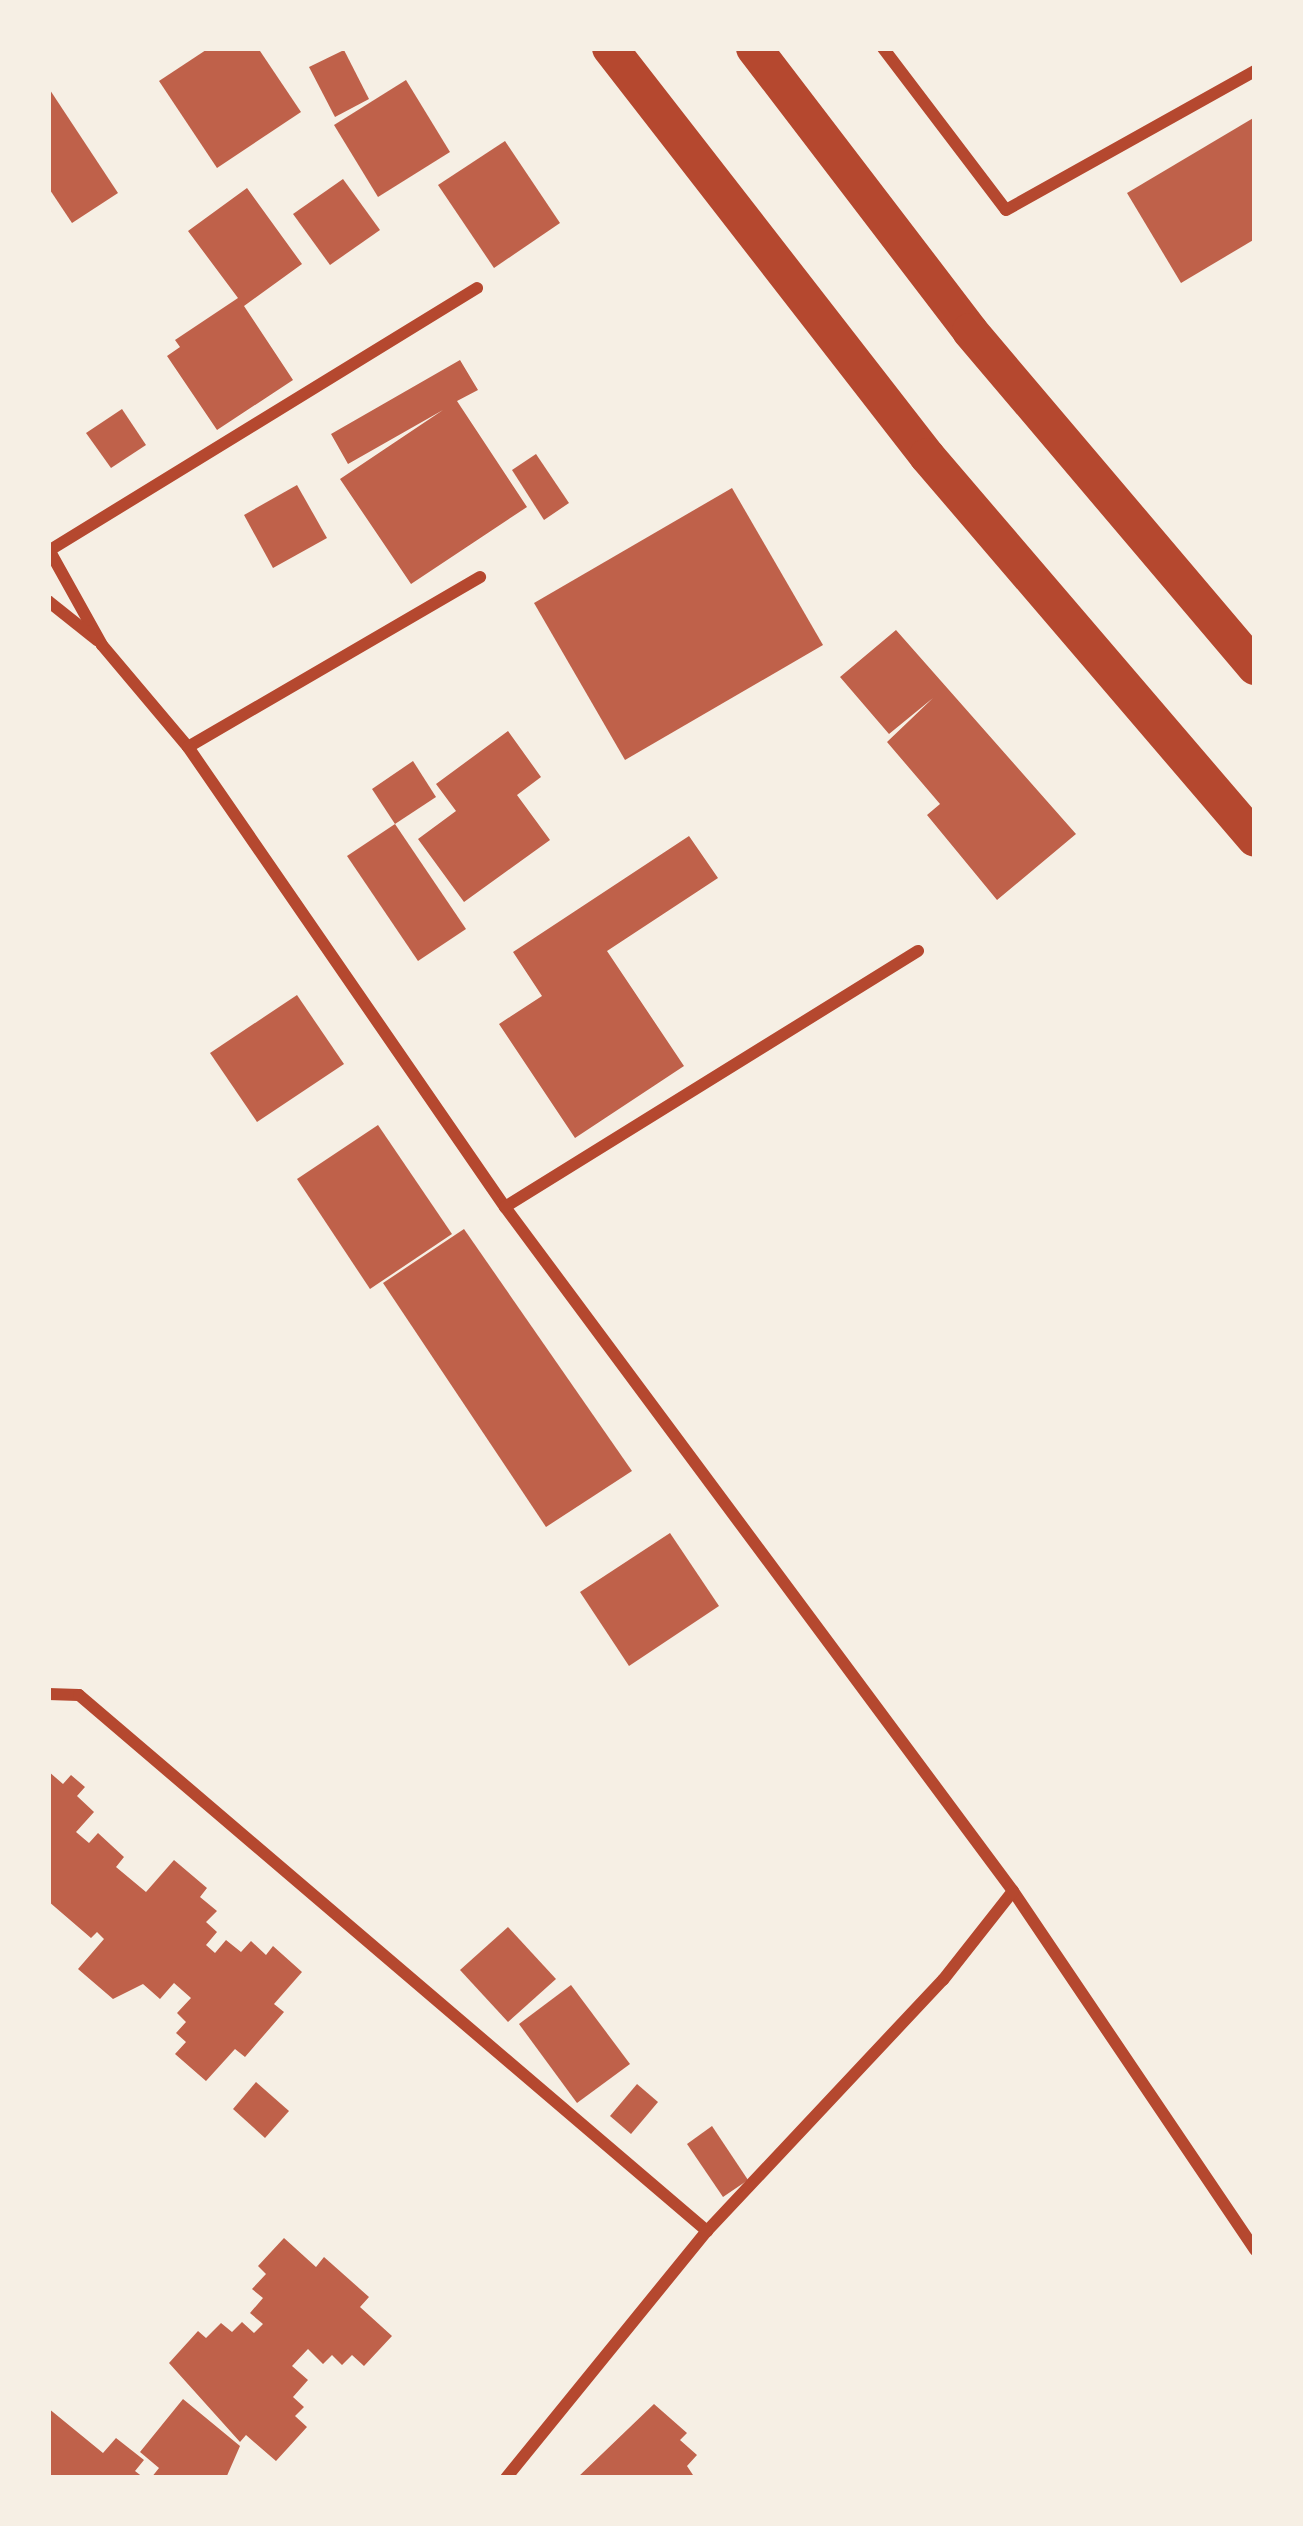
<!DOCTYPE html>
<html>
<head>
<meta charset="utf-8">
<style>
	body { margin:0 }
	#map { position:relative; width:1303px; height:2526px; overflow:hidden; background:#f6efe4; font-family:Poppins,sans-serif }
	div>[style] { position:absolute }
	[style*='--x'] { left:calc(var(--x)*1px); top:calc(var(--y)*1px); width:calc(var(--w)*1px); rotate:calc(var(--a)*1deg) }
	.building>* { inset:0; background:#bf614a }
	.minor>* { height:12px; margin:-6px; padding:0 6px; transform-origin:6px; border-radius:6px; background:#b5482f }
	.motorway>* { height:36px; margin:-18px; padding:0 18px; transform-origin:18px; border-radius:18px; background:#b5482f }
	span { translate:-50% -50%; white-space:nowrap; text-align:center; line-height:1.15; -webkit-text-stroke:10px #f6efe4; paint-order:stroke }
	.frame { position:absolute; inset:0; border:51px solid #f6efe4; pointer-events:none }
</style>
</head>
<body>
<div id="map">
	<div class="building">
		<i style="clip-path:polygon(209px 48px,258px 48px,301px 112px,217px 168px,159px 81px)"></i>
		<i style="clip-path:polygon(344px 50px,369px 99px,335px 117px,309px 67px)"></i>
		<i style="clip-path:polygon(406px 80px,450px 152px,378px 197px,334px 125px)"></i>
		<i style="clip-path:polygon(48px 87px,118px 193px,72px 223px,48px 187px)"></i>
		<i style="clip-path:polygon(1255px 117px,1255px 239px,1181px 283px,1127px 193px)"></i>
		<i style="clip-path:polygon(505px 141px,560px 223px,494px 268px,438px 185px)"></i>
		<i style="clip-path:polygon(343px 179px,380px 230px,330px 265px,293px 214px)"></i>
		<i style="clip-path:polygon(247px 188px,302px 264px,244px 306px,293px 380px,217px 430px,167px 356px,180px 347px,175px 340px,238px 298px,188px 231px)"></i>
		<i style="clip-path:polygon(460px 360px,478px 390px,457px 401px,527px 507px,411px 584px,340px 479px,443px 410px,348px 464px,331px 434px)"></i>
		<i style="clip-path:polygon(122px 409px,146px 445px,111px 468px,86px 433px)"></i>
		<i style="clip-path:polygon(536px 454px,569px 503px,544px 520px,512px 470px)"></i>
		<i style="clip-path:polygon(297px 485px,327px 538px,273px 568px,244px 515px)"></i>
		<i style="clip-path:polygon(732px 488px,823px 645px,625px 760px,534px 603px)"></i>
		<i style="clip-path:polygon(896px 630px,1076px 834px,997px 900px,927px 815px,940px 804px,887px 742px,933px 698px,889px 734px,840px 677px)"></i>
		<i style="clip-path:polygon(508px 731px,541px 777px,517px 795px,550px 840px,464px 902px,418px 839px,456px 811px,436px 784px)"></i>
		<i style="clip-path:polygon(413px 761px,436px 797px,395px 824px,372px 789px)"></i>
		<i style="clip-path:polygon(395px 824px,466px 929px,418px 961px,347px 856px)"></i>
		<i style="clip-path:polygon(689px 836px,718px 878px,607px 951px,684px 1066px,575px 1138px,499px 1024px,542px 996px,513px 952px)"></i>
		<i style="clip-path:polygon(297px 995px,344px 1064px,257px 1122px,210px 1053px)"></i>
		<i style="clip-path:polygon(378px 1125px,452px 1234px,370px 1289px,297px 1179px)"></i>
		<i style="clip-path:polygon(464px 1229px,632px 1471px,546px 1527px,383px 1283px)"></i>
		<i style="clip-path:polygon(670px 1533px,719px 1606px,629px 1666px,580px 1592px)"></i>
		<i style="clip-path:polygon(48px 1771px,63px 1784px,71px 1775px,85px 1787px,77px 1796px,94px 1812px,76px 1832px,89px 1843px,98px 1833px,124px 1857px,116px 1867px,146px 1892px,174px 1860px,207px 1888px,200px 1897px,217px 1911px,206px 1922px,217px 1932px,206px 1945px,215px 1953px,226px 1940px,241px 1952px,251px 1941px,266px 1955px,273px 1946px,302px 1972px,274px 2004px,284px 2012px,245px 2057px,235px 2049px,206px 2081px,175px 2054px,186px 2042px,176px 2033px,186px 2022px,177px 2013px,191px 1998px,174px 1983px,160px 1999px,143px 1984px,113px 1999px,78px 1969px,104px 1939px,97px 1932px,91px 1938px,48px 1901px)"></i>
		<i style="clip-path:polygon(508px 1927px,556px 1979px,508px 2022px,460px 1970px)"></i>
		<i style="clip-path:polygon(571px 1985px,630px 2064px,577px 2103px,519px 2024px)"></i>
		<i style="clip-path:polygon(256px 2082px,289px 2111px,265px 2138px,233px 2109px)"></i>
		<i style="clip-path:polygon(637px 2084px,658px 2102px,631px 2134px,610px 2116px)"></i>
		<i style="clip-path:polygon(712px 2126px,748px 2180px,723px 2197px,687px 2144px)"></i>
		<i style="clip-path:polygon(284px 2238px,316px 2267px,324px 2257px,369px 2297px,360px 2307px,392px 2336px,364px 2366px,352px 2355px,342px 2365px,332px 2355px,323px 2364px,308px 2349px,292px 2366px,308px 2380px,293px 2397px,304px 2407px,295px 2416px,307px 2427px,276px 2461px,246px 2435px,240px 2442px,169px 2363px,198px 2331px,206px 2338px,221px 2323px,232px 2332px,242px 2322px,254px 2333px,263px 2324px,250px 2313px,263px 2298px,252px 2289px,266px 2274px,258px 2266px)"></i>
		<i style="clip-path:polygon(183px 2399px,240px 2446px,226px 2478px,151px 2478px,159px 2468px,140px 2452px)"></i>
		<i style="clip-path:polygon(654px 2404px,687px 2433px,680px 2440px,697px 2455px,687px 2466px,695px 2478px,577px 2478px)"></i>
		<i style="clip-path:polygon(48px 2408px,103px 2453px,116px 2438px,144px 2460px,135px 2471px,144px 2478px,48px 2478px)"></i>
	</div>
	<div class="minor">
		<i style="--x:883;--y:48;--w:203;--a:52.8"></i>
		<i style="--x:1006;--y:210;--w:285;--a:-29.2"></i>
		<i style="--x:48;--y:548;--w:111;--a:60.9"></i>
		<i style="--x:102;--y:645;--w:133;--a:49.9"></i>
		<i style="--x:188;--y:747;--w:559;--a:55.43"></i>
		<i style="--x:505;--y:1207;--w:852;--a:53.4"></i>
		<i style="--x:1013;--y:1891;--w:433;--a:56"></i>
		<i style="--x:50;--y:550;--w:501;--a:-31.53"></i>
		<i style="--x:48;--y:601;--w:63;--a:38.5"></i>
		<i style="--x:188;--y:747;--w:338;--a:-30.2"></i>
		<i style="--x:505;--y:1207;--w:486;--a:-31.8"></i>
		<i style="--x:48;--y:1694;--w:31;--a:2"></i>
		<i style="--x:79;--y:1695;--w:826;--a:40.48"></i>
		<i style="--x:707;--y:2231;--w:345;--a:-46.8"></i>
		<i style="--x:943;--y:1980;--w:113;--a:-51.8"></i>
		<i style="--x:506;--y:2478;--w:318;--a:-50.9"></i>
	</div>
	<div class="motorway">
		<i style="--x:610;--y:48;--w:517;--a:52.15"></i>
		<i style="--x:927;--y:456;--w:504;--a:49.42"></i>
		<i style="--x:754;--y:48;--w:356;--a:52.6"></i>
		<i style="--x:970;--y:331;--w:441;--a:49.7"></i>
	</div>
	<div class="frame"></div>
</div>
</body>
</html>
